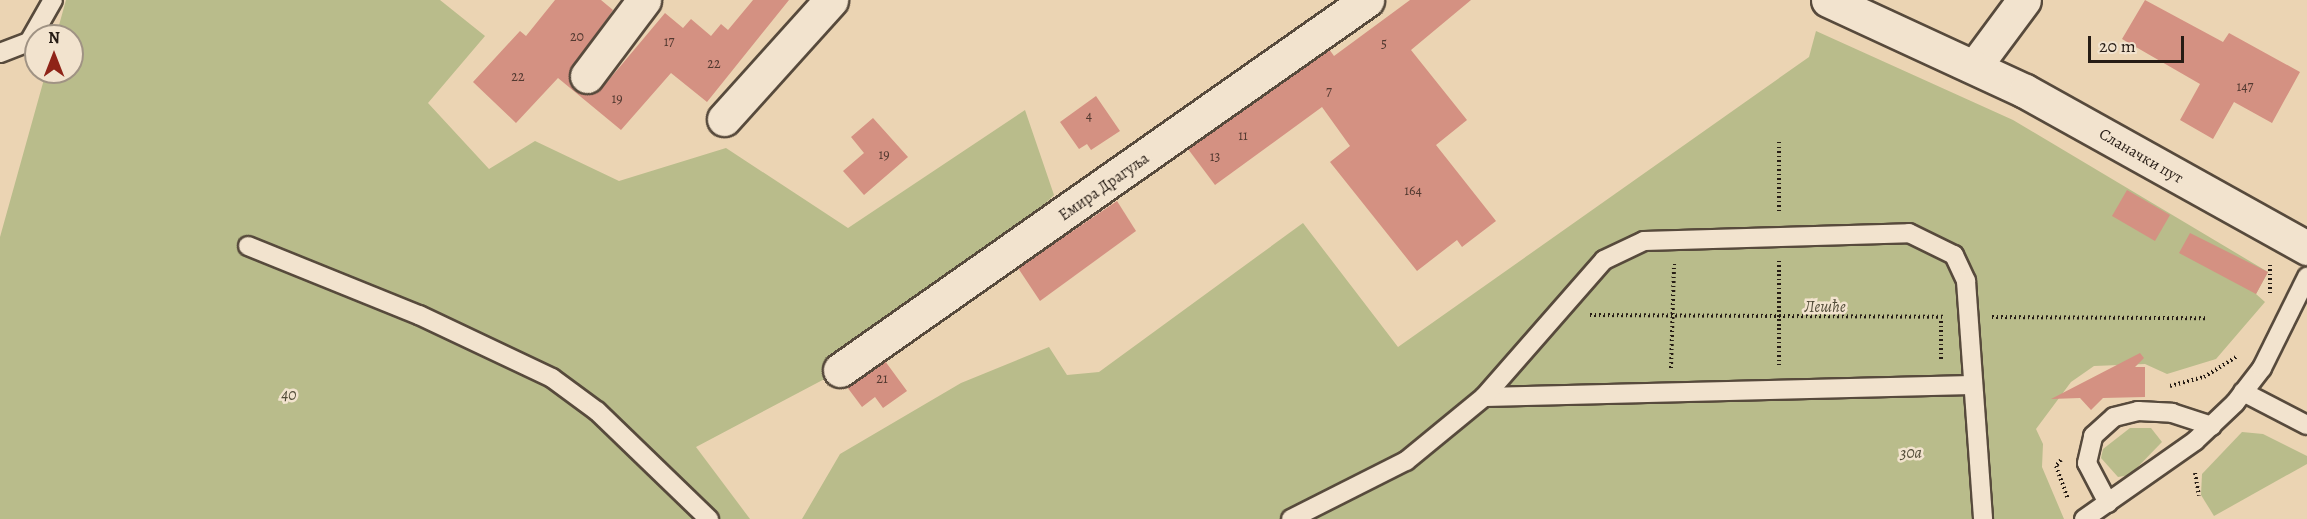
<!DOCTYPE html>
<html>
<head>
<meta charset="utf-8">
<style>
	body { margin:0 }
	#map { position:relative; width:2307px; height:519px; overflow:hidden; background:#ebd4b3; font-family:Alegreya,serif }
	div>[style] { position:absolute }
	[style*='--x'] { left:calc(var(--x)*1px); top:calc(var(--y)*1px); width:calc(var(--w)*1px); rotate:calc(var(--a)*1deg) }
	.green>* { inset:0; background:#b9bc8b }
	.building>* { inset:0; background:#d49182 }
	.path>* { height:4px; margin-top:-2px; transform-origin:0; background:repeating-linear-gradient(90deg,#261c15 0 1.5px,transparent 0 4.5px) }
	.roads { filter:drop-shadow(2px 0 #574a3c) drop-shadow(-2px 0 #574a3c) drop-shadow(0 2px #574a3c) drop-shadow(0 -2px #574a3c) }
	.service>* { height:18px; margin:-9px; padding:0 9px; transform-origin:9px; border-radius:9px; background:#f2e3ce }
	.minor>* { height:33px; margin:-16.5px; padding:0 16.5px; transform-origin:16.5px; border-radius:16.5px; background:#f2e3ce }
	.tertiary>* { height:33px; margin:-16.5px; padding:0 16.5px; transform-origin:16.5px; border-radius:16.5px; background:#f2e3ce }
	span { translate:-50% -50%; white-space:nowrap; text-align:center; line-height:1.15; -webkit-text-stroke:5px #f2e3ce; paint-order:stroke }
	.number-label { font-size:14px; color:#523930 }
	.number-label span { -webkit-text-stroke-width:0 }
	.street-label { font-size:16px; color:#261c15 }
	.park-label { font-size:16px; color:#524c38; font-style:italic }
	.north { position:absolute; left:24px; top:24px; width:60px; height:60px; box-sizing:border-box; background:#f2e3ce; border:2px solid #a09384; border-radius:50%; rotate:0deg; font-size:16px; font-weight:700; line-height:24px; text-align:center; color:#261c15 }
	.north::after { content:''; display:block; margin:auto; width:21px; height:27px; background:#8f2418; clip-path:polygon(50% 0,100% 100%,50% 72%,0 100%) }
	.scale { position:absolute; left:2088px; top:36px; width:96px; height:27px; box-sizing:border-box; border:3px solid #261c15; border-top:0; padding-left:8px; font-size:18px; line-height:21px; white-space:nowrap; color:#261c15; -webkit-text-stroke:4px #f2e3ce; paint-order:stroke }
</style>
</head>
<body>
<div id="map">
	<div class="green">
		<i style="clip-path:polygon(66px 0,440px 0,485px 36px,428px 103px,489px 169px,535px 141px,619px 181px,726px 148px,848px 228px,1025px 110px,1054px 195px,961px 288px,834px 374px,696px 447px,750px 519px,0 519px,0 237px,46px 72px,72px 72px,72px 36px,56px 36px)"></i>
		<i style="clip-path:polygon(1816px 31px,2013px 120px,2268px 272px,2256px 294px,2265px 302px,2216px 359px,2167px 374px,2145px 364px,2094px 366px,2071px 382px,2036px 429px,2043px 444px,2042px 467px,2064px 519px,802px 519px,840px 454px,961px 383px,1049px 347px,1067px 375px,1099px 372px,1303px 223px,1398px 347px,1809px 57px)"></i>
		<i style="clip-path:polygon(2130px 428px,2151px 428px,2162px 442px,2130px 475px,2118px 477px,2101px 458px,2103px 449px)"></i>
		<i style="clip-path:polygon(2242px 432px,2263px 434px,2307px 456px,2307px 464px,2214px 516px,2201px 495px,2202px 474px)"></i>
	</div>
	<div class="building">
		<i style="clip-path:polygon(555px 0,601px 0,613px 10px,569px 73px,575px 91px,585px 95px,602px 88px,665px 13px,683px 28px,691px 19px,711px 36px,721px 24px,728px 30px,753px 0,789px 0,707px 102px,671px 73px,621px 130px,558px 78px,516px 123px,473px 82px,520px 31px,526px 36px)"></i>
		<i style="clip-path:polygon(1410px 0,1471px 0,1411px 50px,1467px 120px,1436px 145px,1496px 221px,1462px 247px,1457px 240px,1417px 271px,1330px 162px,1350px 146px,1322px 107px,1215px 185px,1188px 149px,1329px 49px,1334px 56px)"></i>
		<i style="clip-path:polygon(2145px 0,2223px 42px,2229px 33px,2300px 72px,2272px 123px,2234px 102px,2213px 139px,2180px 120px,2200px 84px,2122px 39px)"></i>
		<i style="clip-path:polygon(1096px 96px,1120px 131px,1091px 150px,1087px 144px,1079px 149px,1060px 122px)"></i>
		<i style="clip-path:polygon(873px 118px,908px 157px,864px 195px,843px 171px,864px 153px,851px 137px)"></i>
		<i style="clip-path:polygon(2127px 190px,2170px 215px,2155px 241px,2112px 216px)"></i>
		<i style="clip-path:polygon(1117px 201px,1136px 231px,1040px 301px,1018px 268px)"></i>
		<i style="clip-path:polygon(2190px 233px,2268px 272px,2256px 294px,2179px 253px)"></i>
		<i style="clip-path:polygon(2140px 353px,2144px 358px,2135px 367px,2145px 367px,2145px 397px,2103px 398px,2091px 410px,2080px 398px,2051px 399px)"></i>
		<i style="clip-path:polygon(885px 361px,907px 391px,883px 408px,875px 397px,862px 407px,847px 387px)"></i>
	</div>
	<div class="path">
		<i style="--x:1779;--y:142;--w:70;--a:90"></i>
		<i style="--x:1779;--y:261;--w:104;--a:90"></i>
		<i style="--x:2270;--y:293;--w:28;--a:-90"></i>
		<i style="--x:1590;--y:315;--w:353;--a:0.3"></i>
		<i style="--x:1992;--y:317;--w:215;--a:0.3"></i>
		<i style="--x:1941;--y:321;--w:40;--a:90"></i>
		<i style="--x:1671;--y:368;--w:104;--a:-88.3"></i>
		<i style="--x:2170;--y:386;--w:35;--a:-15"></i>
		<i style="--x:2204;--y:377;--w:38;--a:-32"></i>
		<i style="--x:2061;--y:460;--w:8;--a:130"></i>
		<i style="--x:2056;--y:466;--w:35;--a:70"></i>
		<i style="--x:2195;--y:473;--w:23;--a:80"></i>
	</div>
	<div class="roads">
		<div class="service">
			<i style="--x:0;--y:53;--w:31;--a:-21"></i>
			<i style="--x:29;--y:42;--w:48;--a:-60.3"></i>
			<i style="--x:248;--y:246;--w:184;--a:22"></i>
			<i style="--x:419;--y:315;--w:147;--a:25.3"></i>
			<i style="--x:552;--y:378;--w:56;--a:36.3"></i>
			<i style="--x:597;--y:411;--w:156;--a:44"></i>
			<i style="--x:2243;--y:392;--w:72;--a:27.3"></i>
			<i style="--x:1484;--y:397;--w:489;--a:-1.4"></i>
			<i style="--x:2108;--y:503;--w:45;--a:-117.7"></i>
			<i style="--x:2087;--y:463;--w:28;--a:-77"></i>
			<i style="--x:2093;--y:436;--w:28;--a:-42"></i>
			<i style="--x:2114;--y:417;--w:25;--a:-14"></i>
			<i style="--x:2138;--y:411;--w:34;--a:3"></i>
			<i style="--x:2172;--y:413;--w:42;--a:18"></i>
			<i style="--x:1291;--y:519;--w:129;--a:-26.8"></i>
			<i style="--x:1406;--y:461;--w:101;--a:-39.4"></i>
			<i style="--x:1484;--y:397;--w:182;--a:-48.8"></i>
			<i style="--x:1604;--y:260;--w:44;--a:-25.4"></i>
			<i style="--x:1644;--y:241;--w:265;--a:-1.7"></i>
			<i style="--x:1909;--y:233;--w:50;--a:26.1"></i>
			<i style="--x:1954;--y:255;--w:29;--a:65"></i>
			<i style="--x:1966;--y:281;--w:239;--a:85.9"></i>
			<i style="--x:2084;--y:519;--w:136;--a:-35.1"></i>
			<i style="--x:2195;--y:441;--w:55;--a:-43.5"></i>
			<i style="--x:2235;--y:403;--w:44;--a:-52.4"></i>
			<i style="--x:2262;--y:368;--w:102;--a:-63.7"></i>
		</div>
		<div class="minor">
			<i style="--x:1975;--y:66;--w:82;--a:-53.4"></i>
			<i style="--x:587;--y:76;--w:95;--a:-53.1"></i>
			<i style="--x:724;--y:119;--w:160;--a:-48"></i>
			<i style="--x:840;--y:370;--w:644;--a:-35.07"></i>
		</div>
		<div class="tertiary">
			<i style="--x:1828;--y:0;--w:217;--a:24.8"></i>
			<i style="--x:2025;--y:91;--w:323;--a:29.1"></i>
		</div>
	</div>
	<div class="number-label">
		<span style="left:577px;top:37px">20</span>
		<span style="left:669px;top:42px">17</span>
		<span style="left:1384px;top:44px">5</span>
		<span style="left:714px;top:64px">22</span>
		<span style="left:518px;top:77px">22</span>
		<span style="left:2245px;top:87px">147</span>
		<span style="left:1329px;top:92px">7</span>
		<span style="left:617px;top:99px">19</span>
		<span style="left:1089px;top:116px">4</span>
		<span style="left:1243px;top:136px">11</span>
		<span style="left:884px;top:155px">19</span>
		<span style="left:1215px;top:157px">13</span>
		<span style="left:1413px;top:191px">164</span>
		<span style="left:882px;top:379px">21</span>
	</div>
	<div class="street-label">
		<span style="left:2141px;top:156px;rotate:30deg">Сланачки пут</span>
		<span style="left:1104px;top:187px;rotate:-35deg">Емира Драгуља</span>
	</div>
	<div class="park-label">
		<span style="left:1825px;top:307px">Лешће</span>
		<span style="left:289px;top:395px">40</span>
		<span style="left:1911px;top:453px">30a</span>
	</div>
	<div class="north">N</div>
	<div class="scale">20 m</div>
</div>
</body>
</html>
